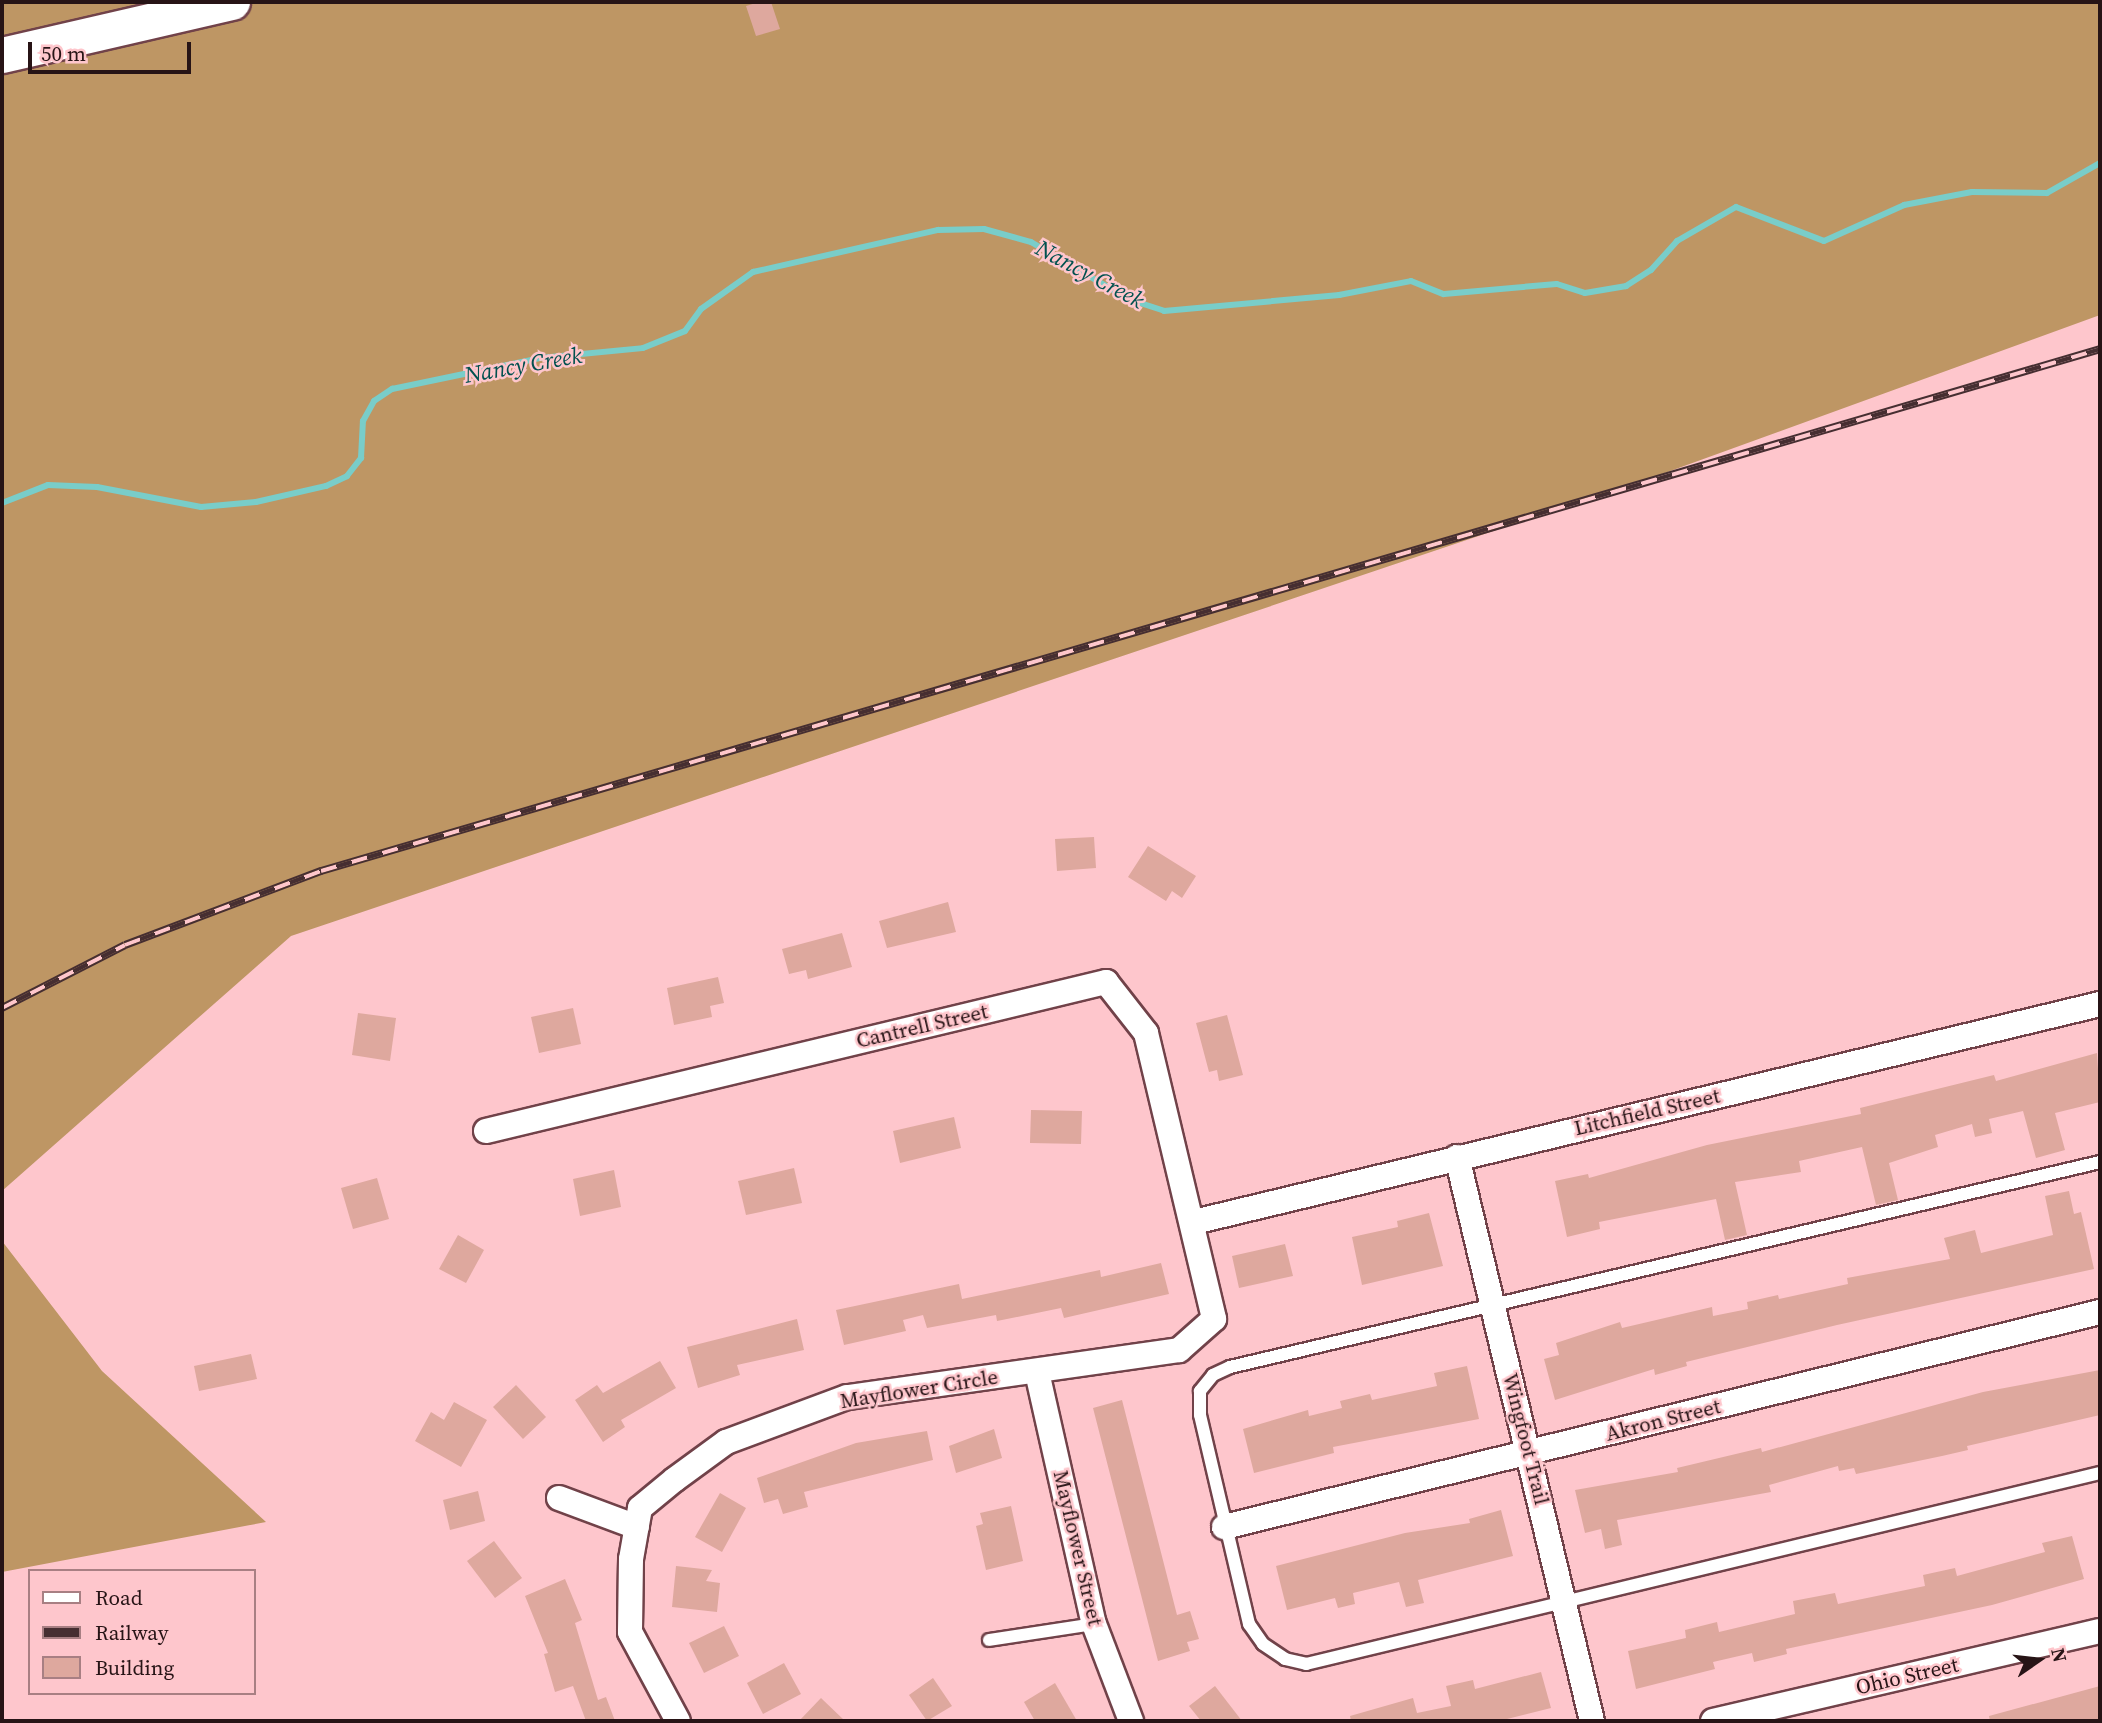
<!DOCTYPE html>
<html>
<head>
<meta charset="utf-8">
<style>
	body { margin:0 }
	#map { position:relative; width:2102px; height:1723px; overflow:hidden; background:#fec6cc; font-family:"Source Serif 4",serif }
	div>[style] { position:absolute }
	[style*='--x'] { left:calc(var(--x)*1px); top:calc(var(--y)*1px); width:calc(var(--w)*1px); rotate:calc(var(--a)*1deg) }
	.forest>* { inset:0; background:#be9664 }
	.stream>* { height:6px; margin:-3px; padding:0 3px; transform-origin:3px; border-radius:3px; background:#79cdc9 }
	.building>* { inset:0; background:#dea89e }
	.roads { filter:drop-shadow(2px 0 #714249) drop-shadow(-2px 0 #714249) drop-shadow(0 2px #714249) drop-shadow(0 -2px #714249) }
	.lane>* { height:12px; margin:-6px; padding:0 6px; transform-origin:6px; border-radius:6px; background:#fff }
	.street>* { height:24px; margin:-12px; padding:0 12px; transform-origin:12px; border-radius:12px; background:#fff }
	.secondary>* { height:35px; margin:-17.5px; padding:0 17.5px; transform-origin:17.5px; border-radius:17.5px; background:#fff }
	.rail>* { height:8px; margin-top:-4px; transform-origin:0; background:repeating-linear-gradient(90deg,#fec6cc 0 16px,#462e31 0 32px); box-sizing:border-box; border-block:2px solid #462e31 }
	span { translate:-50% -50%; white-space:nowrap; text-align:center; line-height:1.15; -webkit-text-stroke:5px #fec6cc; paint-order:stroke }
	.street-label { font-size:21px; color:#271416 }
	.water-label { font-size:23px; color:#01514f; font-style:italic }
	.frame { position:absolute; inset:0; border:4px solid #271416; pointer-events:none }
	.legend { position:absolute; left:28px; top:1569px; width:228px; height:126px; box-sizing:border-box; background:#fec6cc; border:2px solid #a87f83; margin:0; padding:9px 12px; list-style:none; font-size:21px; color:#271416 }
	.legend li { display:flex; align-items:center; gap:14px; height:35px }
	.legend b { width:35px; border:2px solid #a87f83 }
	.north { position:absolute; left:2004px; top:1625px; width:70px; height:70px; -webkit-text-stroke:5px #fec6cc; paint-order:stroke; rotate:76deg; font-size:19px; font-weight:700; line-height:28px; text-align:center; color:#271416 }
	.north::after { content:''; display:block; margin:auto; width:24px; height:32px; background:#271416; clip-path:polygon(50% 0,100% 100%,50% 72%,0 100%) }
	.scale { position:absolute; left:28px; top:42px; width:163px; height:32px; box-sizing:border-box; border:4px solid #271416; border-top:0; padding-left:9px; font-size:21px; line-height:24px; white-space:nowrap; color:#271416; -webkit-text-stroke:5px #fec6cc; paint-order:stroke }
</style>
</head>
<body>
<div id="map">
	<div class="forest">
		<i style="clip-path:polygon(2px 2px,2100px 2px,2100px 315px,1651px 478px,291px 936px,2px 1191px)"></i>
		<i style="clip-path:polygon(2px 1241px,102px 1371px,266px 1522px,2px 1572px)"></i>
	</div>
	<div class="stream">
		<i style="--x:2;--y:503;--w:49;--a:-21.4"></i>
		<i style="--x:48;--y:485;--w:49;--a:2.3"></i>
		<i style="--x:97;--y:487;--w:106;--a:10.9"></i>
		<i style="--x:201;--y:507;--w:55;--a:-5.2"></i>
		<i style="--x:256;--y:502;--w:72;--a:-12.9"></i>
		<i style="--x:326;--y:486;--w:23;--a:-25"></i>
		<i style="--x:347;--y:476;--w:23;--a:-52"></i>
		<i style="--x:361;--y:458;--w:37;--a:-87"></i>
		<i style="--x:363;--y:421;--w:23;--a:-61"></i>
		<i style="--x:374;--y:401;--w:22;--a:-34"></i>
		<i style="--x:392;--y:389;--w:151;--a:-11.8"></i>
		<i style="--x:540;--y:358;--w:103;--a:-5.5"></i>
		<i style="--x:643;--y:348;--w:45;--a:-22"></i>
		<i style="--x:685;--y:331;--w:27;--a:-54"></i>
		<i style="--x:701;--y:309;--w:64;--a:-35.4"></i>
		<i style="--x:753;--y:272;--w:190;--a:-12.8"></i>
		<i style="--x:938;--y:230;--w:46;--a:-1.2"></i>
		<i style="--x:984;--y:229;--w:49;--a:15.5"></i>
		<i style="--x:1031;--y:242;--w:113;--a:30.4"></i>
		<i style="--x:1128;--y:299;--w:38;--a:18"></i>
		<i style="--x:1164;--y:311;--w:176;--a:-5.2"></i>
		<i style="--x:1339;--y:295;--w:73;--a:-11"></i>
		<i style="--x:1411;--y:281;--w:35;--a:22"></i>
		<i style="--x:1444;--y:294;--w:113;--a:-5.1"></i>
		<i style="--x:1557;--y:284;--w:29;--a:18"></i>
		<i style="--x:1585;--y:293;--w:42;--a:-9.7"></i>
		<i style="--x:1626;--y:286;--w:30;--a:-33"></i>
		<i style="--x:1651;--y:270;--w:39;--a:-48"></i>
		<i style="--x:1677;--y:241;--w:68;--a:-30"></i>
		<i style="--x:1736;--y:207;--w:94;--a:21.1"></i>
		<i style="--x:1824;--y:241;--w:88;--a:-24.2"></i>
		<i style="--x:1904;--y:205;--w:69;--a:-10.8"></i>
		<i style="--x:1972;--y:192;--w:75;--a:0.8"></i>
		<i style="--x:2047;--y:193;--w:61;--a:-29.5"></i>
	</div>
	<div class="building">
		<i style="clip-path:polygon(759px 2px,771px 2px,780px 29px,756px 36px,746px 6px)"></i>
		<i style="clip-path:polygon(1094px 837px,1096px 868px,1057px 871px,1055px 839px)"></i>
		<i style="clip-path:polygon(1148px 846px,1196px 876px,1182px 898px,1172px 891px,1166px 901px,1128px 877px)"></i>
		<i style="clip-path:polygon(948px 902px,956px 932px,887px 948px,879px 921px)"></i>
		<i style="clip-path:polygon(842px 933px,852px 967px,808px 979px,806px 970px,789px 974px,782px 949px)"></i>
		<i style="clip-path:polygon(718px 977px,724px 1003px,710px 1006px,712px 1017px,674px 1025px,667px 988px)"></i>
		<i style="clip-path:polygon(573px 1008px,581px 1044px,539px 1053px,531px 1017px)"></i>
		<i style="clip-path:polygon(358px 1013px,396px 1018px,390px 1061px,352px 1055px)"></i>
		<i style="clip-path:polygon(1227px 1015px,1243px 1075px,1219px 1081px,1217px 1070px,1209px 1072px,1196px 1023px)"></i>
		<i style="clip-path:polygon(2097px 1053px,2100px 1102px,2055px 1113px,2065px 1150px,2036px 1158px,2023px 1111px,1989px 1119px,1992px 1133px,1975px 1137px,1972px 1124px,1935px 1135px,1938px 1147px,1889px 1163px,1898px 1200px,1876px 1205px,1862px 1147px,1799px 1161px,1801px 1172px,1735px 1182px,1747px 1235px,1725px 1240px,1716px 1199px,1599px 1222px,1600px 1229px,1567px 1237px,1555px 1181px,1588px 1174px,1589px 1178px,1707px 1145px,1861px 1114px,1860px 1108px,1994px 1075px,1996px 1081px)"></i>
		<i style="clip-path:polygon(1031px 1110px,1082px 1111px,1081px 1144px,1030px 1143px)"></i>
		<i style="clip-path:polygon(954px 1117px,961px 1148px,900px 1163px,893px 1131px)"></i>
		<i style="clip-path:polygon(794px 1168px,802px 1203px,746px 1215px,738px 1181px)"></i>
		<i style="clip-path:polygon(614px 1170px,621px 1207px,580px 1216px,573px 1179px)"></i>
		<i style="clip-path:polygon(377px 1178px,389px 1219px,353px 1229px,341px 1188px)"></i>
		<i style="clip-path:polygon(2069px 1191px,2074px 1214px,2081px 1212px,2094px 1269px,1837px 1325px,1686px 1362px,1687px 1366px,1655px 1375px,1654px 1369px,1555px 1400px,1544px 1359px,1559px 1355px,1556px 1343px,1620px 1322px,1622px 1328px,1712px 1307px,1713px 1316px,1748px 1309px,1747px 1302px,1778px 1295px,1779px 1299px,1848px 1284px,1847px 1278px,1950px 1259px,1944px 1238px,1975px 1230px,1981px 1253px,2053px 1235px,2045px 1196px)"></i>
		<i style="clip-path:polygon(1429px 1213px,1443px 1266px,1362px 1285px,1352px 1237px,1398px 1227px,1397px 1221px)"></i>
		<i style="clip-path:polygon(458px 1235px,484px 1250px,466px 1283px,439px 1269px)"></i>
		<i style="clip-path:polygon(1285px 1244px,1293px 1276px,1239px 1288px,1232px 1256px)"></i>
		<i style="clip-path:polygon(1161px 1263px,1169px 1294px,1064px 1318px,1061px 1308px,997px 1321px,996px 1315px,927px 1328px,923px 1315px,903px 1320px,906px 1331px,844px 1345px,836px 1310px,959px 1284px,962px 1299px,1100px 1270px,1101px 1277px)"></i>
		<i style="clip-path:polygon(797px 1319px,804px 1350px,737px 1365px,740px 1375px,698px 1388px,687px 1347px)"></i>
		<i style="clip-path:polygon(251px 1354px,257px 1379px,199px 1391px,194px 1366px)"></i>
		<i style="clip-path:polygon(660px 1361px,676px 1388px,621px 1420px,625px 1427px,603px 1442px,575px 1400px,597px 1385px,603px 1393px)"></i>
		<i style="clip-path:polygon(1467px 1366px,1479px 1419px,1333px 1447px,1334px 1453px,1254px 1473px,1243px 1429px,1308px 1410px,1309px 1416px,1342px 1408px,1340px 1401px,1370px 1394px,1372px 1400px,1437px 1386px,1434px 1373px)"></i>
		<i style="clip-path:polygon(2100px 1370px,2100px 1415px,1967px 1446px,1968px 1450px,1942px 1456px,1856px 1474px,1854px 1468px,1839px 1471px,1838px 1466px,1769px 1485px,1771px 1492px,1617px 1520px,1622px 1545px,1605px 1549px,1601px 1529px,1585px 1533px,1575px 1490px,1678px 1472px,1677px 1468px,1761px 1448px,1762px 1452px,1983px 1392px)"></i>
		<i style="clip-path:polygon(516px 1385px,546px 1417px,523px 1439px,493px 1407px)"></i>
		<i style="clip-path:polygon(1122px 1400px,1177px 1615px,1190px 1611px,1199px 1639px,1187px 1642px,1190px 1651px,1158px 1661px,1093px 1408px)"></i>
		<i style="clip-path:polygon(454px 1402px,487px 1420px,461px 1467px,415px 1441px,431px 1412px,444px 1420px)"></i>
		<i style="clip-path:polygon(994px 1429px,1002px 1458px,956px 1473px,949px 1446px)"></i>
		<i style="clip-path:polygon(927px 1431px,933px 1460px,804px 1492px,808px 1507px,783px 1514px,778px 1499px,764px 1503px,757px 1478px,856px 1443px)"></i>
		<i style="clip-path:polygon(478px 1491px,485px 1521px,450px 1530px,443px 1500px)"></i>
		<i style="clip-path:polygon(720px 1493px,746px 1508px,722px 1552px,695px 1537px)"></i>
		<i style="clip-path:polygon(1011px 1506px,1023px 1561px,986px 1570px,976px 1526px,983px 1524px,980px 1513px)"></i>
		<i style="clip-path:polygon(1501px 1510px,1513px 1556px,1418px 1580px,1424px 1603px,1406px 1607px,1399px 1582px,1353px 1593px,1355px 1604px,1338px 1608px,1335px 1598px,1287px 1610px,1276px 1566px,1405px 1533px,1470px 1523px,1469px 1519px)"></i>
		<i style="clip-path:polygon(2072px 1536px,2084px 1579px,1992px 1605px,1786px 1649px,1787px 1654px,1754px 1662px,1752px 1653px,1713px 1662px,1715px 1669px,1636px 1689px,1628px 1651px,1686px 1638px,1685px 1630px,1717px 1622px,1719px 1632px,1795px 1614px,1793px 1601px,1835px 1593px,1838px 1604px,1925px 1586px,1923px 1575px,1955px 1568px,1957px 1576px,2045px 1552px,2042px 1543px)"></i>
		<i style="clip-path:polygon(494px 1541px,522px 1578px,495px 1598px,467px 1561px)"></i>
		<i style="clip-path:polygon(676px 1566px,712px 1570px,706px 1581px,720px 1583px,717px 1612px,672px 1607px)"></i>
		<i style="clip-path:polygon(565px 1579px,582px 1620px,575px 1623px,598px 1700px,606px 1697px,615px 1721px,586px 1721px,573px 1686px,555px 1692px,544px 1654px,548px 1653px,525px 1596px)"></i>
		<i style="clip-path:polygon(724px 1626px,739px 1656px,704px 1673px,689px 1643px)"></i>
		<i style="clip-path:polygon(784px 1663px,801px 1694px,763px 1714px,747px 1683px)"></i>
		<i style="clip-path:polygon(1541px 1672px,1551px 1708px,1499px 1721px,1351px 1721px,1350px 1716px,1413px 1698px,1417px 1713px,1451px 1706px,1446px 1686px,1473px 1680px,1475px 1689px)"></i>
		<i style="clip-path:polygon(933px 1678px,952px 1706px,927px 1721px,909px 1695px)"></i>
		<i style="clip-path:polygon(1055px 1683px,1077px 1721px,1035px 1721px,1024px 1702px)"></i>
		<i style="clip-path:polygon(1215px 1686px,1242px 1721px,1201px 1721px,1189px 1706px)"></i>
		<i style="clip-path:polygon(2100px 1686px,2100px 1721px,1990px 1721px,1989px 1716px)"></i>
		<i style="clip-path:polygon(821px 1698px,845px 1721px,799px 1721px)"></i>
	</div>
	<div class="roads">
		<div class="lane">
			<i style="--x:2100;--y:1162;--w:894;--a:166.74"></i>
			<i style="--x:1230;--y:1367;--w:19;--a:155"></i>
			<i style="--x:1213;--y:1375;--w:21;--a:129"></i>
			<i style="--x:1200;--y:1391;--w:24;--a:90"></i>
			<i style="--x:1200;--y:1415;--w:215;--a:76.8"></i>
			<i style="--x:1249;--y:1624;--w:24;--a:55"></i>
			<i style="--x:1263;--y:1644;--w:27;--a:34"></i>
			<i style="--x:1285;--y:1659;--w:22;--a:13"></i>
			<i style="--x:1306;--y:1664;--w:817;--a:-13.53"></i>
			<i style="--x:989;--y:1640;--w:106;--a:-8.7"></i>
		</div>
		<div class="street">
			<i style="--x:486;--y:1131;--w:638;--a:-13.51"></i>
			<i style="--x:1106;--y:982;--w:65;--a:51.9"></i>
			<i style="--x:1146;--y:1033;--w:294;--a:76.6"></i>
			<i style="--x:1214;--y:1319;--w:47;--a:138.5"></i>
			<i style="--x:1179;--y:1350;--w:335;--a:171.9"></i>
			<i style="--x:847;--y:1397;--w:129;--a:159.6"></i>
			<i style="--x:726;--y:1442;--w:64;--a:143.8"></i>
			<i style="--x:674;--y:1480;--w:44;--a:140.5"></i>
			<i style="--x:640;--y:1508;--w:52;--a:100"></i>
			<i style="--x:631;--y:1559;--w:73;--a:90.8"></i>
			<i style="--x:630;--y:1632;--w:101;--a:61.7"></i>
			<i style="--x:1457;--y:1157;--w:580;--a:76.54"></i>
			<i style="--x:1194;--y:1222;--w:932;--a:-13.53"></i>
			<i style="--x:1037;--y:1372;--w:258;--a:77.3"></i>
			<i style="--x:1094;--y:1624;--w:104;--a:69.1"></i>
			<i style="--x:559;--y:1498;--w:83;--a:20.4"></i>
			<i style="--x:1224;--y:1527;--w:902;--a:-13.79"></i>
			<i style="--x:1713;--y:1721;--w:397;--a:-13.1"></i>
		</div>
		<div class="secondary">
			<i style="--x:2;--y:55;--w:236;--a:-13"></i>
		</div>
	</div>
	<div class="rail">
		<i style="--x:2;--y:1008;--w:138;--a:-27.1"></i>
		<i style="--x:125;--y:945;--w:210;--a:-20.7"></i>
		<i style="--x:321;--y:871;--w:1854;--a:-16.35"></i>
	</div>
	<div class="street-label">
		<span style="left:922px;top:1026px;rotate:-13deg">Cantrell Street</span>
		<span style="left:1647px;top:1112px;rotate:-13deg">Litchfield Street</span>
		<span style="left:919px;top:1389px;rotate:-9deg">Mayflower Circle</span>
		<span style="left:1663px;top:1420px;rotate:-14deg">Akron Street</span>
		<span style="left:1526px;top:1439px;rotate:76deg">Wingfoot Trail</span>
		<span style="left:1078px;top:1548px;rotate:77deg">Mayflower Street</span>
		<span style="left:1907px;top:1676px;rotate:-13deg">Ohio Street</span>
	</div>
	<div class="water-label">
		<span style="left:1090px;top:274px;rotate:28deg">Nancy Creek</span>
		<span style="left:523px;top:365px;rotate:-10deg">Nancy Creek</span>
	</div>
	<div class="frame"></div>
	<ul class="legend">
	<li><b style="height:9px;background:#fff"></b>Road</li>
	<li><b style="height:9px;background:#462e31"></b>Railway</li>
	<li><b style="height:19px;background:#dea89e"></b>Building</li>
	</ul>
	<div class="north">N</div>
	<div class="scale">50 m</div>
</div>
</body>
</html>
